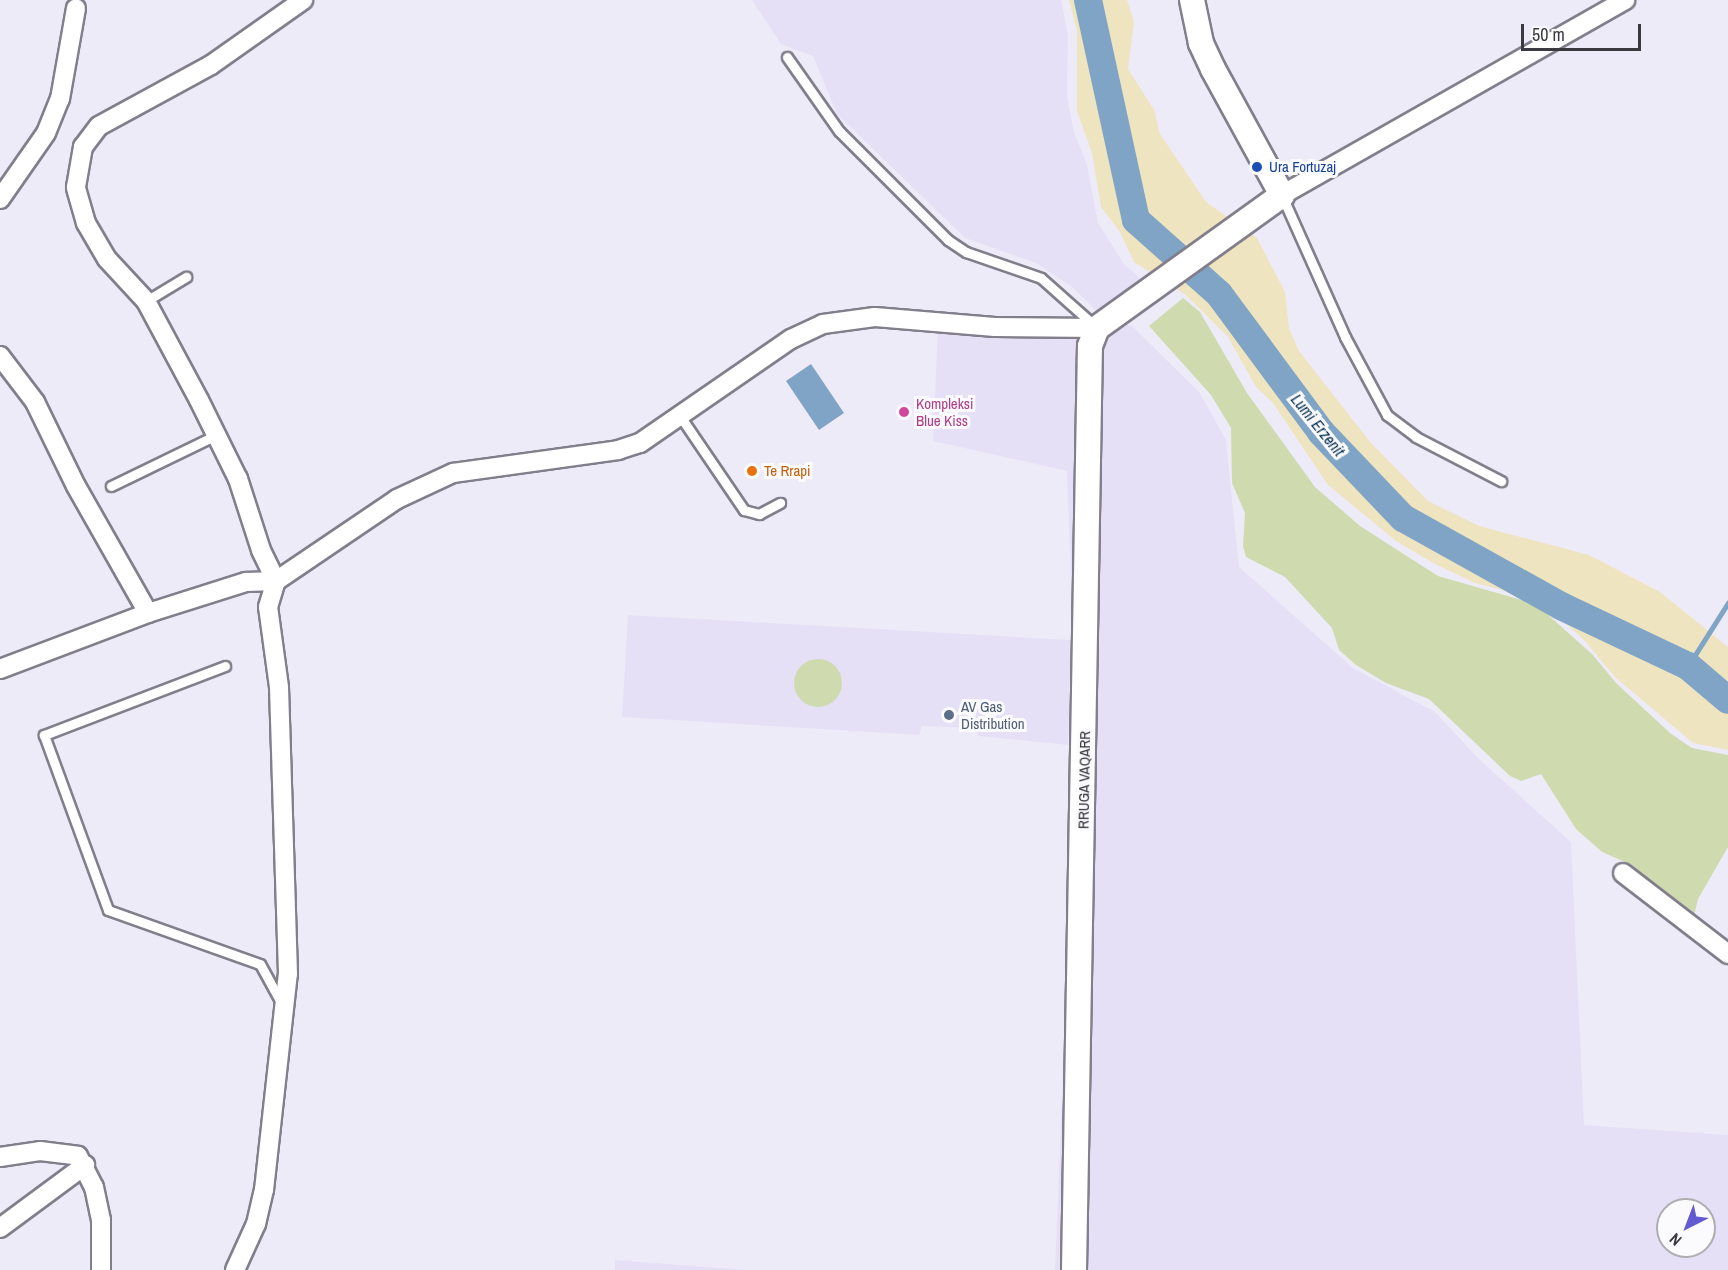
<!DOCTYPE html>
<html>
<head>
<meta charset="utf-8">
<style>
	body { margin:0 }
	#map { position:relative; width:1728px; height:1270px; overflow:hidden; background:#eeebf9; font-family:"Archivo Narrow",sans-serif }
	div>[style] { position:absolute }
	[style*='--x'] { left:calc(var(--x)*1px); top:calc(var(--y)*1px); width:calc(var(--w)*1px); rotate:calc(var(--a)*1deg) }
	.built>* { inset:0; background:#e6e0f6 }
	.green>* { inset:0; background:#cfdaaf }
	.round { border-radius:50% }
	.sand>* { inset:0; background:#eee4bf }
	.water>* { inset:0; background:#80a4c6 }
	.stream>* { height:4.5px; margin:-2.25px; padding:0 2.25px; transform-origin:2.25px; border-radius:2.25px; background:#80a4c6 }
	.river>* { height:28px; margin:-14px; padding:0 14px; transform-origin:14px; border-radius:14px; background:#80a4c6 }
	.roads { filter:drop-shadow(2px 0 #827e8b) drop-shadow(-2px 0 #827e8b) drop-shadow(0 2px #827e8b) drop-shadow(0 -2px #827e8b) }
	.service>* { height:9px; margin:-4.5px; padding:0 4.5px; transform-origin:4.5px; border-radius:4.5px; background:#fff }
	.minor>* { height:18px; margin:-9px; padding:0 9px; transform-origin:9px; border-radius:9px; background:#fff }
	.secondary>* { height:24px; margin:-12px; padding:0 12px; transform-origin:12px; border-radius:12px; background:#fff }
	.dots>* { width:16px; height:16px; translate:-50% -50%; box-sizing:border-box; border:3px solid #fbfafd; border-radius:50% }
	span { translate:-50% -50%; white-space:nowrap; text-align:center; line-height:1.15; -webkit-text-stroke:6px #fbfafd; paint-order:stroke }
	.transit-label { font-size:15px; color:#164399 }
	.left { translate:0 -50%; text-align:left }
	.hotel-label { font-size:15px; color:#b23c85 }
	.food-label { font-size:15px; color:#c56008 }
	.service-label { font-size:15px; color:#4e5e75 }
	.street-label { font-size:15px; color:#3a393f }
	.water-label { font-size:16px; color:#022f50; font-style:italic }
	.north { position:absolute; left:1656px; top:1198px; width:60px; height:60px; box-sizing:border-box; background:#fbfafd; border:2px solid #aeadb1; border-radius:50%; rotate:222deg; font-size:16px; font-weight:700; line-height:24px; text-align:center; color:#3a393f }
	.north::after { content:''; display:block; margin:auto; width:21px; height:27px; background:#625ad3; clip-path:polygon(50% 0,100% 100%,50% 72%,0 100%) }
	.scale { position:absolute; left:1521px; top:24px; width:120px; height:27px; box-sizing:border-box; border:3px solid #3a393f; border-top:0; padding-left:8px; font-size:18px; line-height:21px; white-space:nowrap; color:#3a393f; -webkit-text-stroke:4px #fbfafd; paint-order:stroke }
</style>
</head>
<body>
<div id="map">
	<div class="built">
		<i style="clip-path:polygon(752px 0,1061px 0,1068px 35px,1067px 97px,1074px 132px,1087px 165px,1098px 223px,1124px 264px,1141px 279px,1110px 301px,1100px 314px,1072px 287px,1036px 263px,965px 238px,837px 114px,813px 56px,781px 44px)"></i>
		<i style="clip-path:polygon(evenodd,1131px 325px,1200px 393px,1226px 440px,1239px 567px,1353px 668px,1435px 712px,1480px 760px,1571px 842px,1584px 1125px,1728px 1135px,1728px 1270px,1055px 1270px,1071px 869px,1073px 633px,1067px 471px,933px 441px,938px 326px,1074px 336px,1131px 325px,1668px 1210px,1704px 1210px,1704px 1246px,1668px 1246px,1668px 1210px)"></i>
		<i style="clip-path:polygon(628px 615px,1071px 640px,1068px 745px,978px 736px,976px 728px,922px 726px,919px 735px,622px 717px)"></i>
		<i style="clip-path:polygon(615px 1260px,747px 1270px,615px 1270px)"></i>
	</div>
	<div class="green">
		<i style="clip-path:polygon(1183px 298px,1200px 312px,1247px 393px,1315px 487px,1360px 526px,1438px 576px,1536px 604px,1593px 655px,1616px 683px,1670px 733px,1692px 748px,1728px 755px,1728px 847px,1698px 899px,1694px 916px,1672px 896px,1655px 888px,1632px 865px,1602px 852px,1576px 829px,1541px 774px,1521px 781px,1510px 776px,1429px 699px,1386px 683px,1356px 665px,1339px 650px,1332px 628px,1285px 577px,1246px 557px,1243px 546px,1245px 513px,1232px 483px,1231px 428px,1211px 395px,1149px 326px)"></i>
		<i class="round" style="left:794px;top:659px;width:48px;height:48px"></i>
	</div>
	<div class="sand">
		<i style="clip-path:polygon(1069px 0,1127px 0,1134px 22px,1128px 69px,1154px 110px,1160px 134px,1206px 202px,1257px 238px,1285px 292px,1289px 328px,1299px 351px,1371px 443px,1428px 501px,1479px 526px,1589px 555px,1660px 592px,1728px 647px,1728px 750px,1693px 743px,1615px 677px,1585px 641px,1539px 599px,1475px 583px,1435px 564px,1396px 541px,1328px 485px,1273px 403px,1256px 387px,1228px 337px,1186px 295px,1134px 262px,1120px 232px,1101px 207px,1092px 153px,1077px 111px,1077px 30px)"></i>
	</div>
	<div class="water">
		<i style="clip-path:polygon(811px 364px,844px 413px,819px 430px,786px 381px)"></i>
	</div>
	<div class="stream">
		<i style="--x:1688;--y:666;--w:75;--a:-57.6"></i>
	</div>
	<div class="river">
		<i style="--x:1088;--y:0;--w:225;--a:77.7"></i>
		<i style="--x:1136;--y:220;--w:111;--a:41.7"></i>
		<i style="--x:1219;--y:294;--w:172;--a:53.5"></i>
		<i style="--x:1321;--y:432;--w:119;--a:46.4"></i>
		<i style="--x:1403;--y:518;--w:181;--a:29.1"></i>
		<i style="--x:1561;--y:606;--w:140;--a:25.3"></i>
		<i style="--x:1688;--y:666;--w:52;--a:40.4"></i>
	</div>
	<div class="roads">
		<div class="service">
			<i style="--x:787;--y:57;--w:90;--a:54.9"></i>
			<i style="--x:839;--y:131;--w:154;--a:45"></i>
			<i style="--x:948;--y:240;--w:22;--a:34"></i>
			<i style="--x:966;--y:252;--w:79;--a:19.1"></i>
			<i style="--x:1041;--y:278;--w:72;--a:41.6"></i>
			<i style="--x:1282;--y:196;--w:154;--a:65.9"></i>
			<i style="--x:1345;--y:337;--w:89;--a:61.7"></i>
			<i style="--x:1387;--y:415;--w:36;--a:37"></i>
			<i style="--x:1416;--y:437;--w:96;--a:27.4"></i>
			<i style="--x:146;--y:301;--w:47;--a:-31"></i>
			<i style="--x:680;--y:416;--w:114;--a:55.8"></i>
			<i style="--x:744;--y:510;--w:16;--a:15"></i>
			<i style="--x:759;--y:514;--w:24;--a:-28"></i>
			<i style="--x:111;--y:486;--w:117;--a:-25.9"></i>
			<i style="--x:225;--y:666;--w:194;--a:159.1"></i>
			<i style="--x:44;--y:735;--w:186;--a:69.9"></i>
			<i style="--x:108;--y:910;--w:161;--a:19.6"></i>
			<i style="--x:260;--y:964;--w:48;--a:61.3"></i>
		</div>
		<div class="minor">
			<i style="--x:1282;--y:195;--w:395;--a:-29.6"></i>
			<i style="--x:0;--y:199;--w:80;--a:-55.1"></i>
			<i style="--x:46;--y:133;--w:37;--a:-68"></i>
			<i style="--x:60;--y:99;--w:92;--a:-80"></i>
			<i style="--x:0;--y:356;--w:58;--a:52.7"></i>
			<i style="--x:35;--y:402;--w:93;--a:64"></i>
			<i style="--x:76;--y:486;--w:146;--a:60.4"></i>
			<i style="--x:276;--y:581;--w:34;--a:-116"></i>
			<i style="--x:261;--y:550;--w:75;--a:-107.9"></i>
			<i style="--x:238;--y:479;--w:88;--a:-116.3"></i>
			<i style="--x:199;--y:400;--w:112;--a:-118.2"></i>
			<i style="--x:146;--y:301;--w:57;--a:-132.9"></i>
			<i style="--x:107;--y:259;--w:42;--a:-120.3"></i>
			<i style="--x:86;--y:223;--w:37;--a:-106"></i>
			<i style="--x:76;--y:187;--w:41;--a:-80.1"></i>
			<i style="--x:83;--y:147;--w:26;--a:-53"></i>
			<i style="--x:99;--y:126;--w:128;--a:-28.6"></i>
			<i style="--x:211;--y:65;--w:113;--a:-35.2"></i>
			<i style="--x:0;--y:669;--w:158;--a:-20.7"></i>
			<i style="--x:148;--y:613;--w:103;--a:-17.6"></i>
			<i style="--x:246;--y:582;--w:30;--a:-2"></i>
			<i style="--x:1623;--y:873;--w:133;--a:37.6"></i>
			<i style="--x:0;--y:1157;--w:40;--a:-8.5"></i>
			<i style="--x:40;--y:1151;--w:38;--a:7"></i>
			<i style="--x:78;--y:1156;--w:35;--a:63"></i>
			<i style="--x:94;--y:1187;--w:34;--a:78"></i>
			<i style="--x:101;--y:1220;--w:50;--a:90"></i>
			<i style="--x:0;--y:1228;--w:106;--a:-36.5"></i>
			<i style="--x:235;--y:1270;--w:51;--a:-65.5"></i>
			<i style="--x:256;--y:1224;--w:35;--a:-77"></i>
			<i style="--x:264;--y:1190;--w:217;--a:-83.7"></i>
			<i style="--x:288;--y:974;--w:287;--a:-91.8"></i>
			<i style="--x:279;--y:687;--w:81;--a:-97.8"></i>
			<i style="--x:268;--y:607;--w:27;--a:-73"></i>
			<i style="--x:276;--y:581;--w:146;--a:-34.1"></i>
			<i style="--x:397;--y:499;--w:62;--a:-24.9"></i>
			<i style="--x:453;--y:473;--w:167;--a:-7.9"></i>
			<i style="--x:618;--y:450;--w:23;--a:-18"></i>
			<i style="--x:640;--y:443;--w:183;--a:-34.6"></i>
			<i style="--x:791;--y:339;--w:35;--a:-25"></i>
			<i style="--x:823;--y:324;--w:52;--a:-7.7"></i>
			<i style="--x:875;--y:317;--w:120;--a:4.8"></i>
			<i style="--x:995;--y:327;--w:102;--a:0.6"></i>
		</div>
		<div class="secondary">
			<i style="--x:1074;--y:1270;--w:924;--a:-89.01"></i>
			<i style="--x:1090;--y:346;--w:19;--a:-69"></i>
			<i style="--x:1097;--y:328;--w:228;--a:-35.7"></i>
			<i style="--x:1282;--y:195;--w:144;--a:-118.7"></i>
			<i style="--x:1213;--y:69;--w:29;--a:-115"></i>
			<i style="--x:1201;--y:43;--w:44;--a:-101.8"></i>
		</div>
	</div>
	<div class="dots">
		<i style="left:1257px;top:167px;background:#1a4fb4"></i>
		<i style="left:904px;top:412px;background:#d1479c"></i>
		<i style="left:752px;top:471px;background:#e8710a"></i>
		<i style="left:949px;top:715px;background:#5c6f8a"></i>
	</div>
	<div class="transit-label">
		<span class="left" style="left:1269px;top:167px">Ura Fortuzaj</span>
	</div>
	<div class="hotel-label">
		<span class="left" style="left:916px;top:412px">Kompleksi<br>Blue Kiss</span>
	</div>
	<div class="food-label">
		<span class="left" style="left:764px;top:471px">Te Rrapi</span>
	</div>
	<div class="service-label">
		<span class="left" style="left:961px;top:715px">AV Gas<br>Distribution</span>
	</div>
	<div class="street-label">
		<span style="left:1084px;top:780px;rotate:-89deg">RRUGA VAQARR</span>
	</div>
	<div class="water-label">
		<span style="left:1318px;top:425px;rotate:51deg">Lumi Erzenit</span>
	</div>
	<div class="north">N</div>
	<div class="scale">50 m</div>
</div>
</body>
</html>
